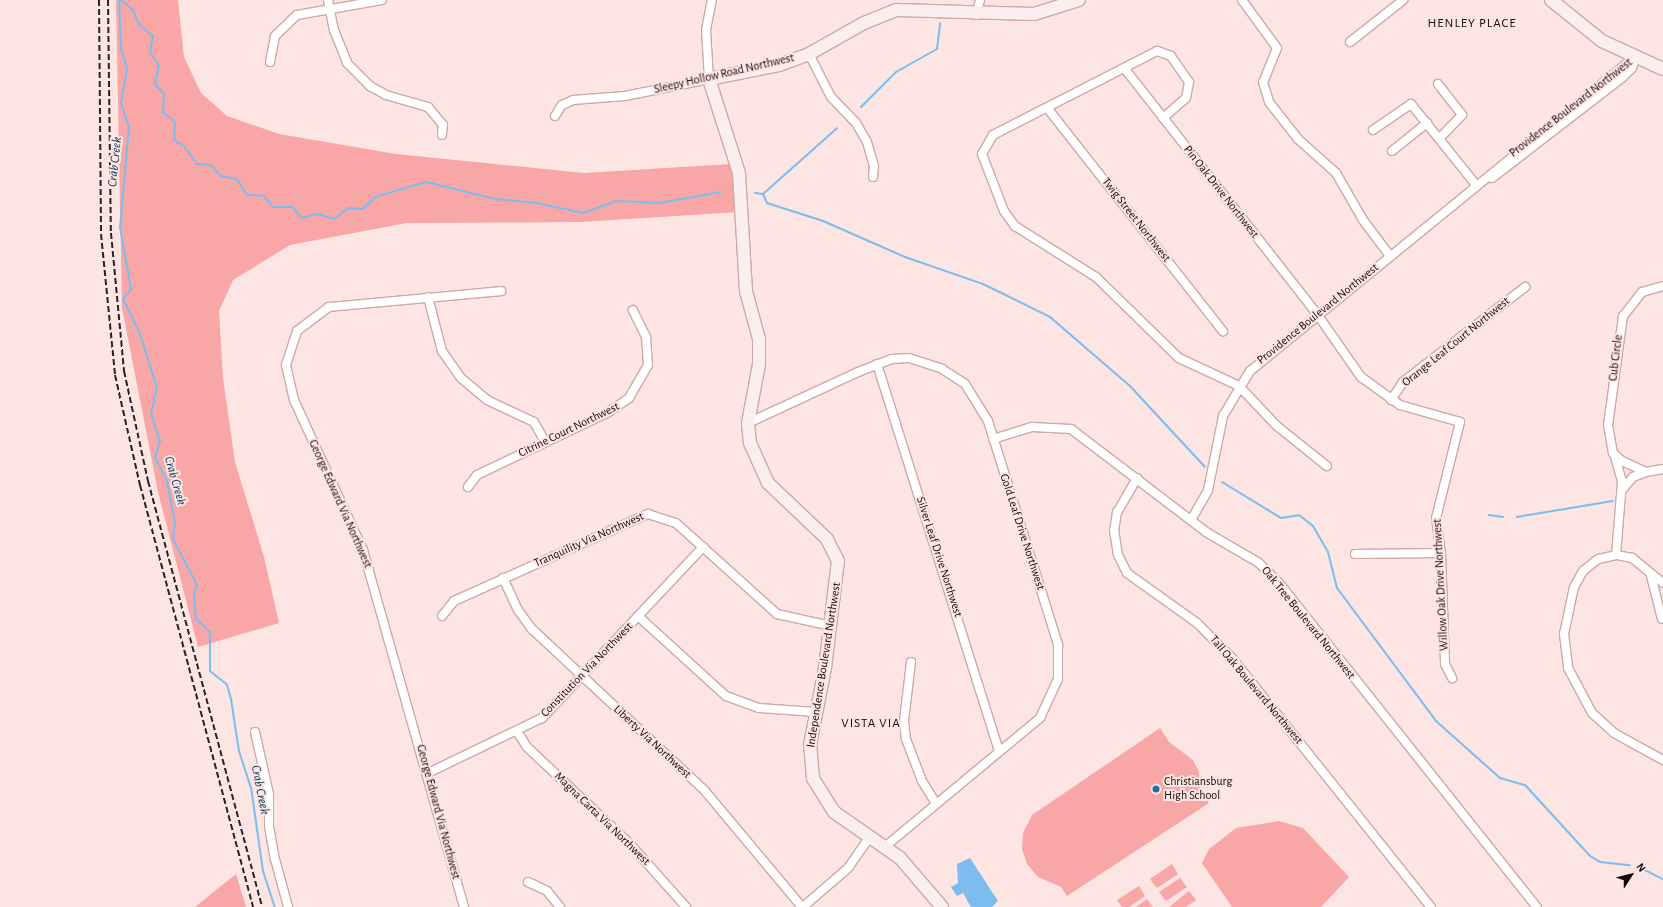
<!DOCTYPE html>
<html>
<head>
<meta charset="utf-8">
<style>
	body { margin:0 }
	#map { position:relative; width:1663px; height:907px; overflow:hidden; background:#fde5e4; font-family:"Alegreya Sans",sans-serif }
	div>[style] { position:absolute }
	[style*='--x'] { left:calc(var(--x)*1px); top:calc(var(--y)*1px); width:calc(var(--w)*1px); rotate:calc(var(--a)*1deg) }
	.green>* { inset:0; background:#f9a6a6 }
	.water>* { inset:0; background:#7cbcef }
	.stream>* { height:2px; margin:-1px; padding:0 1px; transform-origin:1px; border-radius:1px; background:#7cbcef }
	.roads { filter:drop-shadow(1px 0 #cea8a7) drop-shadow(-1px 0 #cea8a7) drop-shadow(0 1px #cea8a7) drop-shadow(0 -1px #cea8a7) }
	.street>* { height:8px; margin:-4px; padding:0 4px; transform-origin:4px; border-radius:4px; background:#fff }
	.secondary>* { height:12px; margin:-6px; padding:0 6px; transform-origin:6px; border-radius:6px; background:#fbeeee }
	.rail>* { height:2px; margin-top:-1px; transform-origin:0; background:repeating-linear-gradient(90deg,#2d2020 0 6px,transparent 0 9px) }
	.dots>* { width:11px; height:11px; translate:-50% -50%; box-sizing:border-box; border:2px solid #fde5e4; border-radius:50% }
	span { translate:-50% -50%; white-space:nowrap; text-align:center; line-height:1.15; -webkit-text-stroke:4px #fde5e4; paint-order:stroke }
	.street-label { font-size:12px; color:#140808 }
	.poi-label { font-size:12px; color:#140808 }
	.left { translate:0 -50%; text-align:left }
	.neighbourhood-label { font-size:13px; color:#140808; letter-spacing:1px }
	.water-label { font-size:13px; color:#033758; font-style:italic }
	.north { position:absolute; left:1611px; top:855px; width:40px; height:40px; -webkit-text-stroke:3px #fde5e4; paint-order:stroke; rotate:54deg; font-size:11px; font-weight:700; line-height:16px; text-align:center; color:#140808 }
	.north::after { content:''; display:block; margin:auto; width:14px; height:18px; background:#140808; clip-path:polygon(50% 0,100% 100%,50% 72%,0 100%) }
</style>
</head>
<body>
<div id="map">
	<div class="green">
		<i style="clip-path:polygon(116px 0,178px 0,184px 57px,201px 93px,227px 116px,279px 134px,396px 154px,584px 173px,731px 164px,738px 212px,581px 222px,407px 223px,290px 245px,233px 280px,219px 311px,223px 378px,235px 462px,264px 557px,279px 623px,198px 647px,158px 492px,122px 308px)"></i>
		<i style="clip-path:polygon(1160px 728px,1169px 742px,1193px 760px,1199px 772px,1200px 790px,1209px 803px,1067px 896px,1061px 887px,1038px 877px,1027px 864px,1022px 849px,1023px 833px,1032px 815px)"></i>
		<i style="clip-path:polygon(1279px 821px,1303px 828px,1349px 877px,1321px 907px,1232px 907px,1202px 863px,1209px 849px,1236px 828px)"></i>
		<i style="clip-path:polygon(1172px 864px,1178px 874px,1157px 888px,1150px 879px)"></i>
		<i style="clip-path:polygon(236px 874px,246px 907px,195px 907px)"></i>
		<i style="clip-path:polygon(1180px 878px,1187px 887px,1166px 901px,1159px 892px)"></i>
		<i style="clip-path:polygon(1139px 886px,1145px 896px,1129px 907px,1122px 907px,1117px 900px)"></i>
		<i style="clip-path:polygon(1189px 891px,1196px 900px,1186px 907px,1169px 907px)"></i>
		<i style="clip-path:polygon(1147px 899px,1153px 907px,1136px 907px)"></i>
	</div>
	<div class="water">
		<i style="clip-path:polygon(970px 858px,998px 901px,992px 907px,971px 907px,963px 893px,957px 896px,951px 887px,958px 883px,957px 864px)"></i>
	</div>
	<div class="stream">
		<i style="--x:119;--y:0;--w:49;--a:87.7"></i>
		<i style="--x:121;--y:49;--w:21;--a:73"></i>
		<i style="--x:127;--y:69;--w:35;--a:100"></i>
		<i style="--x:121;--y:103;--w:25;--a:72"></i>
		<i style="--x:129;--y:127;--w:100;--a:95.1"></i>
		<i style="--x:120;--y:227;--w:63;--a:79.9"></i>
		<i style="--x:131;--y:289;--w:13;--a:129"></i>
		<i style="--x:123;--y:299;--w:39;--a:64"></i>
		<i style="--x:140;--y:334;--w:57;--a:72.5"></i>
		<i style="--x:157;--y:388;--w:27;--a:103"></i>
		<i style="--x:151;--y:414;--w:28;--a:72"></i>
		<i style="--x:160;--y:441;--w:17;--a:107"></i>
		<i style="--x:155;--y:457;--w:28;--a:64"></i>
		<i style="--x:167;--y:482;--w:41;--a:78.7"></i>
		<i style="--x:175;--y:522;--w:17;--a:97"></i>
		<i style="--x:173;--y:539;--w:52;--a:62.4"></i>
		<i style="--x:197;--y:585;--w:8;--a:113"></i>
		<i style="--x:194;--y:592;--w:27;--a:86"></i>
		<i style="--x:196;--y:619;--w:19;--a:43"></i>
		<i style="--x:210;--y:632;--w:39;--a:90"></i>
		<i style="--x:210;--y:671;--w:22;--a:39"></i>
		<i style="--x:227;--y:685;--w:15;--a:74"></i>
		<i style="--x:231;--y:699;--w:53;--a:81.3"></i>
		<i style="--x:239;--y:751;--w:38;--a:72"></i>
		<i style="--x:251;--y:787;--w:85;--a:81.9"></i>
		<i style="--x:263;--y:871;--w:38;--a:72"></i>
		<i style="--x:121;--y:0;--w:16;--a:40"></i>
		<i style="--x:133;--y:10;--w:16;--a:68"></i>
		<i style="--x:139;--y:25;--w:18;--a:38"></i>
		<i style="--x:153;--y:36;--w:16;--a:101"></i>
		<i style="--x:150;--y:52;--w:17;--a:57"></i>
		<i style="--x:159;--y:66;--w:18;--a:103"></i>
		<i style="--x:155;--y:84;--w:13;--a:48"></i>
		<i style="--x:164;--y:94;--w:18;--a:93"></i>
		<i style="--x:163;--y:112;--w:16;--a:40"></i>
		<i style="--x:175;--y:122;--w:18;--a:93"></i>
		<i style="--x:174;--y:140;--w:13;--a:32"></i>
		<i style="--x:185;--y:147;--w:21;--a:55"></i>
		<i style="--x:197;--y:164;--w:14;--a:4"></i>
		<i style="--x:211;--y:165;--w:15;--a:48"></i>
		<i style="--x:221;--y:176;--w:16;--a:11"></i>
		<i style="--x:237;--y:179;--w:19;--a:58"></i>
		<i style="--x:247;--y:195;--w:17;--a:3"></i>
		<i style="--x:264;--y:196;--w:14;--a:51"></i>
		<i style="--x:273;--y:207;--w:19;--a:0"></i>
		<i style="--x:292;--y:207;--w:15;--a:48"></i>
		<i style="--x:302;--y:218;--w:16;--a:-15"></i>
		<i style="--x:317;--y:214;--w:18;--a:16"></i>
		<i style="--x:334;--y:219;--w:18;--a:-38"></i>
		<i style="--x:348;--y:208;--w:15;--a:4"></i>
		<i style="--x:363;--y:209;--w:17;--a:-45"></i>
		<i style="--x:375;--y:197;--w:53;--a:-16.4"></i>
		<i style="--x:426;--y:182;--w:71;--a:13.8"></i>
		<i style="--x:495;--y:199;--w:42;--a:5.4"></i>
		<i style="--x:537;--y:203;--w:47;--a:12.3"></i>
		<i style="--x:583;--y:213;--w:35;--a:-20"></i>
		<i style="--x:616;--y:201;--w:43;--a:2.7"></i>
		<i style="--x:659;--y:203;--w:63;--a:-10.1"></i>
		<i style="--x:861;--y:107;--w:49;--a:-45"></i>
		<i style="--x:896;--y:72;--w:47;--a:-29.3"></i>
		<i style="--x:937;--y:49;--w:26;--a:-83"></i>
		<i style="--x:755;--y:193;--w:8;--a:7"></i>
		<i style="--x:763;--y:194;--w:10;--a:66"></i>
		<i style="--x:767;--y:203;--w:59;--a:17.8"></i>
		<i style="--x:823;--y:221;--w:90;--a:23.7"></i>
		<i style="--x:905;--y:257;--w:83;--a:19.1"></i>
		<i style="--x:983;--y:284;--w:75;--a:26.2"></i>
		<i style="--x:1050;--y:317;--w:106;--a:40.8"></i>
		<i style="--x:1130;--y:386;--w:110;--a:47.2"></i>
		<i style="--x:763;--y:194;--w:99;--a:-41.7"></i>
		<i style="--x:1222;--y:482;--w:69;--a:31.4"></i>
		<i style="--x:1281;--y:518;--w:18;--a:-9"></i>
		<i style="--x:1299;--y:515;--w:18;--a:38"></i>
		<i style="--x:1313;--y:526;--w:30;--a:60"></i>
		<i style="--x:1328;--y:552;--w:37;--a:76"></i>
		<i style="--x:1337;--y:588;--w:166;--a:53.3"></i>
		<i style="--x:1436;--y:721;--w:86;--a:41.7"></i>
		<i style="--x:1500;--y:778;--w:26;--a:16"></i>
		<i style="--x:1525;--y:785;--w:96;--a:47.5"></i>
		<i style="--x:1590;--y:856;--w:12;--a:31"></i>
		<i style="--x:1600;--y:862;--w:30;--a:6"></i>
		<i style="--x:1489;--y:515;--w:14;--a:8"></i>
		<i style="--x:1517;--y:517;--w:97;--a:-9.5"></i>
		<i style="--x:1637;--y:866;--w:29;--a:27"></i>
	</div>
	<div class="roads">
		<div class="street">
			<i style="--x:328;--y:0;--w:31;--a:79"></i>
			<i style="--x:334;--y:30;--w:35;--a:68"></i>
			<i style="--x:347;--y:63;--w:33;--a:45"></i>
			<i style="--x:370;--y:86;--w:18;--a:29"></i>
			<i style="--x:386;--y:95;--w:44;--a:15.9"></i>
			<i style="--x:428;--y:107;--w:23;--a:50"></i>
			<i style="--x:443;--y:125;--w:10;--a:96"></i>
			<i style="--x:1242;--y:0;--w:59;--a:53.9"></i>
			<i style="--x:1277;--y:48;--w:37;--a:112"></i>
			<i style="--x:1263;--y:82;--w:21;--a:73"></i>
			<i style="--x:1269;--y:102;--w:47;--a:51.9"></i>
			<i style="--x:1298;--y:139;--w:51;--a:41.8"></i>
			<i style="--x:1336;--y:173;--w:54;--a:60.1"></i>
			<i style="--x:1363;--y:220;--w:45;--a:53.1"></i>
			<i style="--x:976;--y:15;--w:16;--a:-75"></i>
			<i style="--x:1350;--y:42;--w:68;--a:-38.4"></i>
			<i style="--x:809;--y:54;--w:48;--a:62.9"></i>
			<i style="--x:831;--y:97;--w:36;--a:46"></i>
			<i style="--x:856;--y:123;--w:22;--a:60"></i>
			<i style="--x:867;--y:142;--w:25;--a:74"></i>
			<i style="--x:874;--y:166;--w:11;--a:95"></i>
			<i style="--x:270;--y:62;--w:26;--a:-79"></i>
			<i style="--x:275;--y:36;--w:30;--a:-44"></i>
			<i style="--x:297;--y:15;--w:86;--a:-10"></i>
			<i style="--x:1125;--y:69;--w:311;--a:51.9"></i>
			<i style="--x:1317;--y:314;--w:77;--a:55.1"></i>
			<i style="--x:1361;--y:377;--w:48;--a:35.7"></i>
			<i style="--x:1400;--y:405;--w:62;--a:15.8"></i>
			<i style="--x:1460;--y:422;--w:99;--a:104"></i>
			<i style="--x:1436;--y:518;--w:35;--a:82"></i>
			<i style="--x:1441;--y:553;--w:111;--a:87.9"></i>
			<i style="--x:1445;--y:664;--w:16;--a:63"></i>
			<i style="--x:1438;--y:84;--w:39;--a:52"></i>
			<i style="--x:1462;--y:115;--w:33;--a:134"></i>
			<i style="--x:1048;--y:109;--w:283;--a:51.8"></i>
			<i style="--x:555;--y:116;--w:13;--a:-58"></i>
			<i style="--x:562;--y:105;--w:12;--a:-24"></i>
			<i style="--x:573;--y:100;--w:52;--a:-4.4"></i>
			<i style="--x:625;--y:96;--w:86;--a:-11.4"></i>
			<i style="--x:709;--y:79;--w:49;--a:-93.5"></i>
			<i style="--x:706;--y:30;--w:31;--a:-79"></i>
			<i style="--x:1163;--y:118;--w:30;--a:-41"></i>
			<i style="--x:1186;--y:98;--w:16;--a:-79"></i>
			<i style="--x:1189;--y:82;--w:32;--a:-125"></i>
			<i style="--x:1171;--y:56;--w:15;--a:-160"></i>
			<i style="--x:1157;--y:51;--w:184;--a:152.9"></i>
			<i style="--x:993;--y:135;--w:22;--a:120"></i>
			<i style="--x:982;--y:154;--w:61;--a:68.9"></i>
			<i style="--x:1004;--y:211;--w:19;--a:54"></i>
			<i style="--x:1015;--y:226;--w:96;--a:32.2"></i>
			<i style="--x:1096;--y:277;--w:116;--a:44.3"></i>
			<i style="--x:1179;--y:358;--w:66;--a:25"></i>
			<i style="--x:1239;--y:386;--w:55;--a:46.5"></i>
			<i style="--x:1277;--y:426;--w:64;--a:38.7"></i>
			<i style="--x:1373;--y:130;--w:46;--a:-34.4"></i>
			<i style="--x:1411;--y:104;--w:105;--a:51.2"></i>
			<i style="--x:1392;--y:151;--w:45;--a:-38.7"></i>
			<i style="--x:1492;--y:178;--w:164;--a:-37.6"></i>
			<i style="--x:1622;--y:78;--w:14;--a:-45"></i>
			<i style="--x:1632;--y:68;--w:12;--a:-70"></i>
			<i style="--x:1663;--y:286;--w:22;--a:164"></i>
			<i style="--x:1642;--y:292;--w:31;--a:128"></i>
			<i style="--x:1623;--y:316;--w:110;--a:97.8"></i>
			<i style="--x:1608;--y:425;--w:28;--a:80"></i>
			<i style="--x:1613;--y:453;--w:12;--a:42"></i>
			<i style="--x:1622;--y:461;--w:26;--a:25"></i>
			<i style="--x:1646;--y:472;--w:17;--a:-10"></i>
			<i style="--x:428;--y:297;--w:56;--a:75.5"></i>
			<i style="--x:442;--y:351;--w:33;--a:55"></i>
			<i style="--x:461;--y:378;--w:34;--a:40"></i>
			<i style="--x:487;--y:400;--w:52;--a:25.1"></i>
			<i style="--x:534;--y:422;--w:23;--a:61"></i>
			<i style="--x:877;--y:364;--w:405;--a:72.5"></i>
			<i style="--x:1391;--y:400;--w:22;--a:-56"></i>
			<i style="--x:1403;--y:382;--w:155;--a:-37.9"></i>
			<i style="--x:748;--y:423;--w:121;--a:-24.9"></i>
			<i style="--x:858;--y:372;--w:36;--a:-21"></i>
			<i style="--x:892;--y:359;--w:17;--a:-3"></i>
			<i style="--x:909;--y:358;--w:35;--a:18"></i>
			<i style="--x:942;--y:369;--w:27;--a:33"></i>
			<i style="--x:965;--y:384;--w:44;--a:58.1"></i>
			<i style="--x:988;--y:421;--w:235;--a:72.6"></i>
			<i style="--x:1058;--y:645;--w:34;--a:90"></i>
			<i style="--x:1058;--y:679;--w:43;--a:114.8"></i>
			<i style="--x:1040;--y:718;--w:200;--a:140.3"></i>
			<i style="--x:993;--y:439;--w:41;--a:-17.1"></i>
			<i style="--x:1032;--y:427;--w:39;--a:3"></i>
			<i style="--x:1071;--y:429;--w:170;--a:37.3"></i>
			<i style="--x:1206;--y:532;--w:61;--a:30.3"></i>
			<i style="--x:1259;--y:563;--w:28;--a:45"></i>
			<i style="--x:1279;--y:583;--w:414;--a:51.5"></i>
			<i style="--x:1615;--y:457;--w:26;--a:74"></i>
			<i style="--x:1622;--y:482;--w:73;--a:94.7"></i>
			<i style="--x:1137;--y:478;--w:39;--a:120"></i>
			<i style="--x:1117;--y:512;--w:18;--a:99"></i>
			<i style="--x:1114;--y:530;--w:25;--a:81"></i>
			<i style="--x:1118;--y:555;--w:20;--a:63"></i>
			<i style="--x:1127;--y:573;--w:86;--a:35.5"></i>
			<i style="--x:1197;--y:623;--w:49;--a:45"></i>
			<i style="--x:1232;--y:658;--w:319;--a:51.4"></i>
			<i style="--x:468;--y:487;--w:15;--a:-53"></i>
			<i style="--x:477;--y:475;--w:144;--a:-25.5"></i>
			<i style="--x:607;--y:413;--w:27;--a:-34"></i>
			<i style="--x:629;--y:398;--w:38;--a:-60"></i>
			<i style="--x:648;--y:365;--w:28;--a:-94"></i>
			<i style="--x:646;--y:337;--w:30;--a:-116"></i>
			<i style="--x:1622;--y:490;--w:17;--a:-50"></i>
			<i style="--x:1633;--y:477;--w:14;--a:-21"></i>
			<i style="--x:1191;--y:520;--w:34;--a:-60"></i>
			<i style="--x:1208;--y:490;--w:76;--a:-78.5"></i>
			<i style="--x:1223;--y:416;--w:52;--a:-59"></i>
			<i style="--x:1250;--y:371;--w:498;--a:-39.2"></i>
			<i style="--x:1355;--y:554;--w:86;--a:-0.7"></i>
			<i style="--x:1651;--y:576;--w:44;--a:75.7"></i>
			<i style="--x:503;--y:578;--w:35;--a:65"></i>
			<i style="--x:518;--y:610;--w:24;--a:54"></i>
			<i style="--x:532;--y:629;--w:237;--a:43.1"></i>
			<i style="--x:705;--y:791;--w:151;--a:50.1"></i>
			<i style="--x:1663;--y:583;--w:40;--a:-141"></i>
			<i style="--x:1632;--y:558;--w:16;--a:-169"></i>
			<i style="--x:1616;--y:555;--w:18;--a:167"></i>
			<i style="--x:1598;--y:559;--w:19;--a:141"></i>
			<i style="--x:1583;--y:571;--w:18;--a:119"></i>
			<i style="--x:1574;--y:587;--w:48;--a:102"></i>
			<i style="--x:1564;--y:634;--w:34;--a:83"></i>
			<i style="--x:1568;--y:668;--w:51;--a:61.9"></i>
			<i style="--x:1592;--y:713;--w:30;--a:42"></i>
			<i style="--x:1614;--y:733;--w:56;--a:28.9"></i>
			<i style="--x:442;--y:616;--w:19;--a:-51"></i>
			<i style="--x:454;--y:601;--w:213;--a:-24.2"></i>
			<i style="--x:648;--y:514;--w:29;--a:18"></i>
			<i style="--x:676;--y:523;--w:136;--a:42"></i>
			<i style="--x:777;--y:614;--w:55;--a:12.5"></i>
			<i style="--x:638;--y:616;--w:119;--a:42.3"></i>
			<i style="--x:726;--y:696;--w:35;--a:20"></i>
			<i style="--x:759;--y:708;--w:57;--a:4"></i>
			<i style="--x:911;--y:662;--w:59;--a:96.8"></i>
			<i style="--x:904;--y:721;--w:18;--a:84"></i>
			<i style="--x:906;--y:739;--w:45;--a:69.1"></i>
			<i style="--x:922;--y:781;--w:26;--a:58"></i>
			<i style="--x:255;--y:732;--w:64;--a:77.3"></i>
			<i style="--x:269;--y:794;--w:32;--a:90"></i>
			<i style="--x:269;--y:826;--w:34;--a:80"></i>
			<i style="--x:275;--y:859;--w:50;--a:74.8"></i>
			<i style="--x:518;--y:733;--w:17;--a:57"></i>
			<i style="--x:527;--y:747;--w:140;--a:43.3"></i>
			<i style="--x:629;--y:843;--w:86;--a:48.3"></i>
			<i style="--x:428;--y:773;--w:127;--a:-25.8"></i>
			<i style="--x:542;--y:718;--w:235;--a:-46.7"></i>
			<i style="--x:528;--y:882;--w:21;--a:25"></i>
			<i style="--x:547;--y:891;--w:21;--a:51"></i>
			<i style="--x:464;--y:907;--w:371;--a:-105.8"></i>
			<i style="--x:363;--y:550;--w:165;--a:-114.7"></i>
			<i style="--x:294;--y:400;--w:36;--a:-103"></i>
			<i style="--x:286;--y:365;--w:36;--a:-72"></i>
			<i style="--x:297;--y:331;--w:40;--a:-37"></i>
			<i style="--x:329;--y:307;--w:173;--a:-5.3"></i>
			<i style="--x:803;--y:907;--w:60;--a:-40.9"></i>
			<i style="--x:848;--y:868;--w:38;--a:-55"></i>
		</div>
		<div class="secondary">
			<i style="--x:1551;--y:0;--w:65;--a:38.8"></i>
			<i style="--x:1602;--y:41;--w:67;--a:24.7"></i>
			<i style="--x:942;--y:907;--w:65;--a:-130.6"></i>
			<i style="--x:900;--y:858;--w:80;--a:-145.1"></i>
			<i style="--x:834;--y:812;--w:40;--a:-122"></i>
			<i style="--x:813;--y:778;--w:33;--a:-95"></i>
			<i style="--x:810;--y:745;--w:78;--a:-79"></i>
			<i style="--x:825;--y:668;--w:108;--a:-83.1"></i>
			<i style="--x:838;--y:561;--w:25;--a:-117"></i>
			<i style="--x:827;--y:539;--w:81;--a:-136.5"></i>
			<i style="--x:768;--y:483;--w:44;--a:-114.2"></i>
			<i style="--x:750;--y:443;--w:20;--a:-96"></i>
			<i style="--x:748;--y:423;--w:60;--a:-79.4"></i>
			<i style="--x:759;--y:364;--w:25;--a:-90"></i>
			<i style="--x:759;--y:339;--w:50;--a:-105.2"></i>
			<i style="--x:746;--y:291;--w:118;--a:-93.4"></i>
			<i style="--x:739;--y:173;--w:99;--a:-107.7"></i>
			<i style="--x:709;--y:79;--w:71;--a:-11.3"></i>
			<i style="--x:779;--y:65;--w:32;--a:-20"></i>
			<i style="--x:809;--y:54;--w:63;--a:-29.4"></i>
			<i style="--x:864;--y:23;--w:35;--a:-22"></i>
			<i style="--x:897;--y:10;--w:137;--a:1.7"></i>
			<i style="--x:1034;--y:14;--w:47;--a:-17.3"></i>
		</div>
	</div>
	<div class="rail">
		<i style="--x:99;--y:0;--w:234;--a:89.5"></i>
		<i style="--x:101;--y:234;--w:142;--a:84.3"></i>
		<i style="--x:115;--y:375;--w:113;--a:77.2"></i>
		<i style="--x:140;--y:485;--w:437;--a:75"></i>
		<i style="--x:108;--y:0;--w:233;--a:89.3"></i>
		<i style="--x:111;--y:233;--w:139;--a:84.6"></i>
		<i style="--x:124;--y:371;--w:113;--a:77.7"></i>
		<i style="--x:148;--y:481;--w:441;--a:75"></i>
	</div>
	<div class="dots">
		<i style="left:1156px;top:789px;background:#256ea2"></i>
	</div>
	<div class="street-label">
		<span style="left:724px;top:74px;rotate:-13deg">Sleepy Hollow Road Northwest</span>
		<span style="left:1571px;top:108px;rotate:-38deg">Providence Boulevard Northwest</span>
		<span style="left:1221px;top:192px;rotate:52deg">Pin Oak Drive Northwest</span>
		<span style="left:1136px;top:220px;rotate:52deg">Twig Street Northwest</span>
		<span style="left:1318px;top:314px;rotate:-39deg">Providence Boulevard Northwest</span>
		<span style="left:1456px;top:342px;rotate:-39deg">Orange Leaf Court Northwest</span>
		<span style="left:1616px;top:358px;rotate:-83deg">Cub Circle</span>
		<span style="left:569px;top:430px;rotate:-26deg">Citrine Court Northwest</span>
		<span style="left:340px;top:504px;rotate:66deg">George Edward Via Northwest</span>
		<span style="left:1022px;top:532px;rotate:72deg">Gold Leaf Drive Northwest</span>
		<span style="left:589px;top:540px;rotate:-24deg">Tranquility Via Northwest</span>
		<span style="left:939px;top:557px;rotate:72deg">Silver Leaf Drive Northwest</span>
		<span style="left:1441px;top:585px;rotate:-93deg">Willow Oak Drive Northwest</span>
		<span style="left:1308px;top:623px;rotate:51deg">Oak Tree Boulevard Northwest</span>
		<span style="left:824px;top:665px;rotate:-81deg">Independence Boulevard Northwest</span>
		<span style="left:587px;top:670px;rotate:-46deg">Constitution Via Northwest</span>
		<span style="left:1256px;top:690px;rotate:50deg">Tall Oak Boulevard Northwest</span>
		<span style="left:652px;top:742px;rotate:43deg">Liberty Via Northwest</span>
		<span style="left:438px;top:812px;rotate:75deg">George Edward Via Northwest</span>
		<span style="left:602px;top:819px;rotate:44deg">Magna Carta Via Northwest</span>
	</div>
	<div class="poi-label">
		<span class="left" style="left:1164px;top:789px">Christiansburg<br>High School</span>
	</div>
	<div class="neighbourhood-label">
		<span style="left:1472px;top:24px">HENLEY PLACE</span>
		<span style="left:871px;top:724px">VISTA VIA</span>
	</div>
	<div class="water-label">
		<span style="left:116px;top:162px;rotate:-84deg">Crab Creek</span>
		<span style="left:174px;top:481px;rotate:74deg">Crab Creek</span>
		<span style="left:259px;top:790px;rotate:79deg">Crab Creek</span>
	</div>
	<div class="north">N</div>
</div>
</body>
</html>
